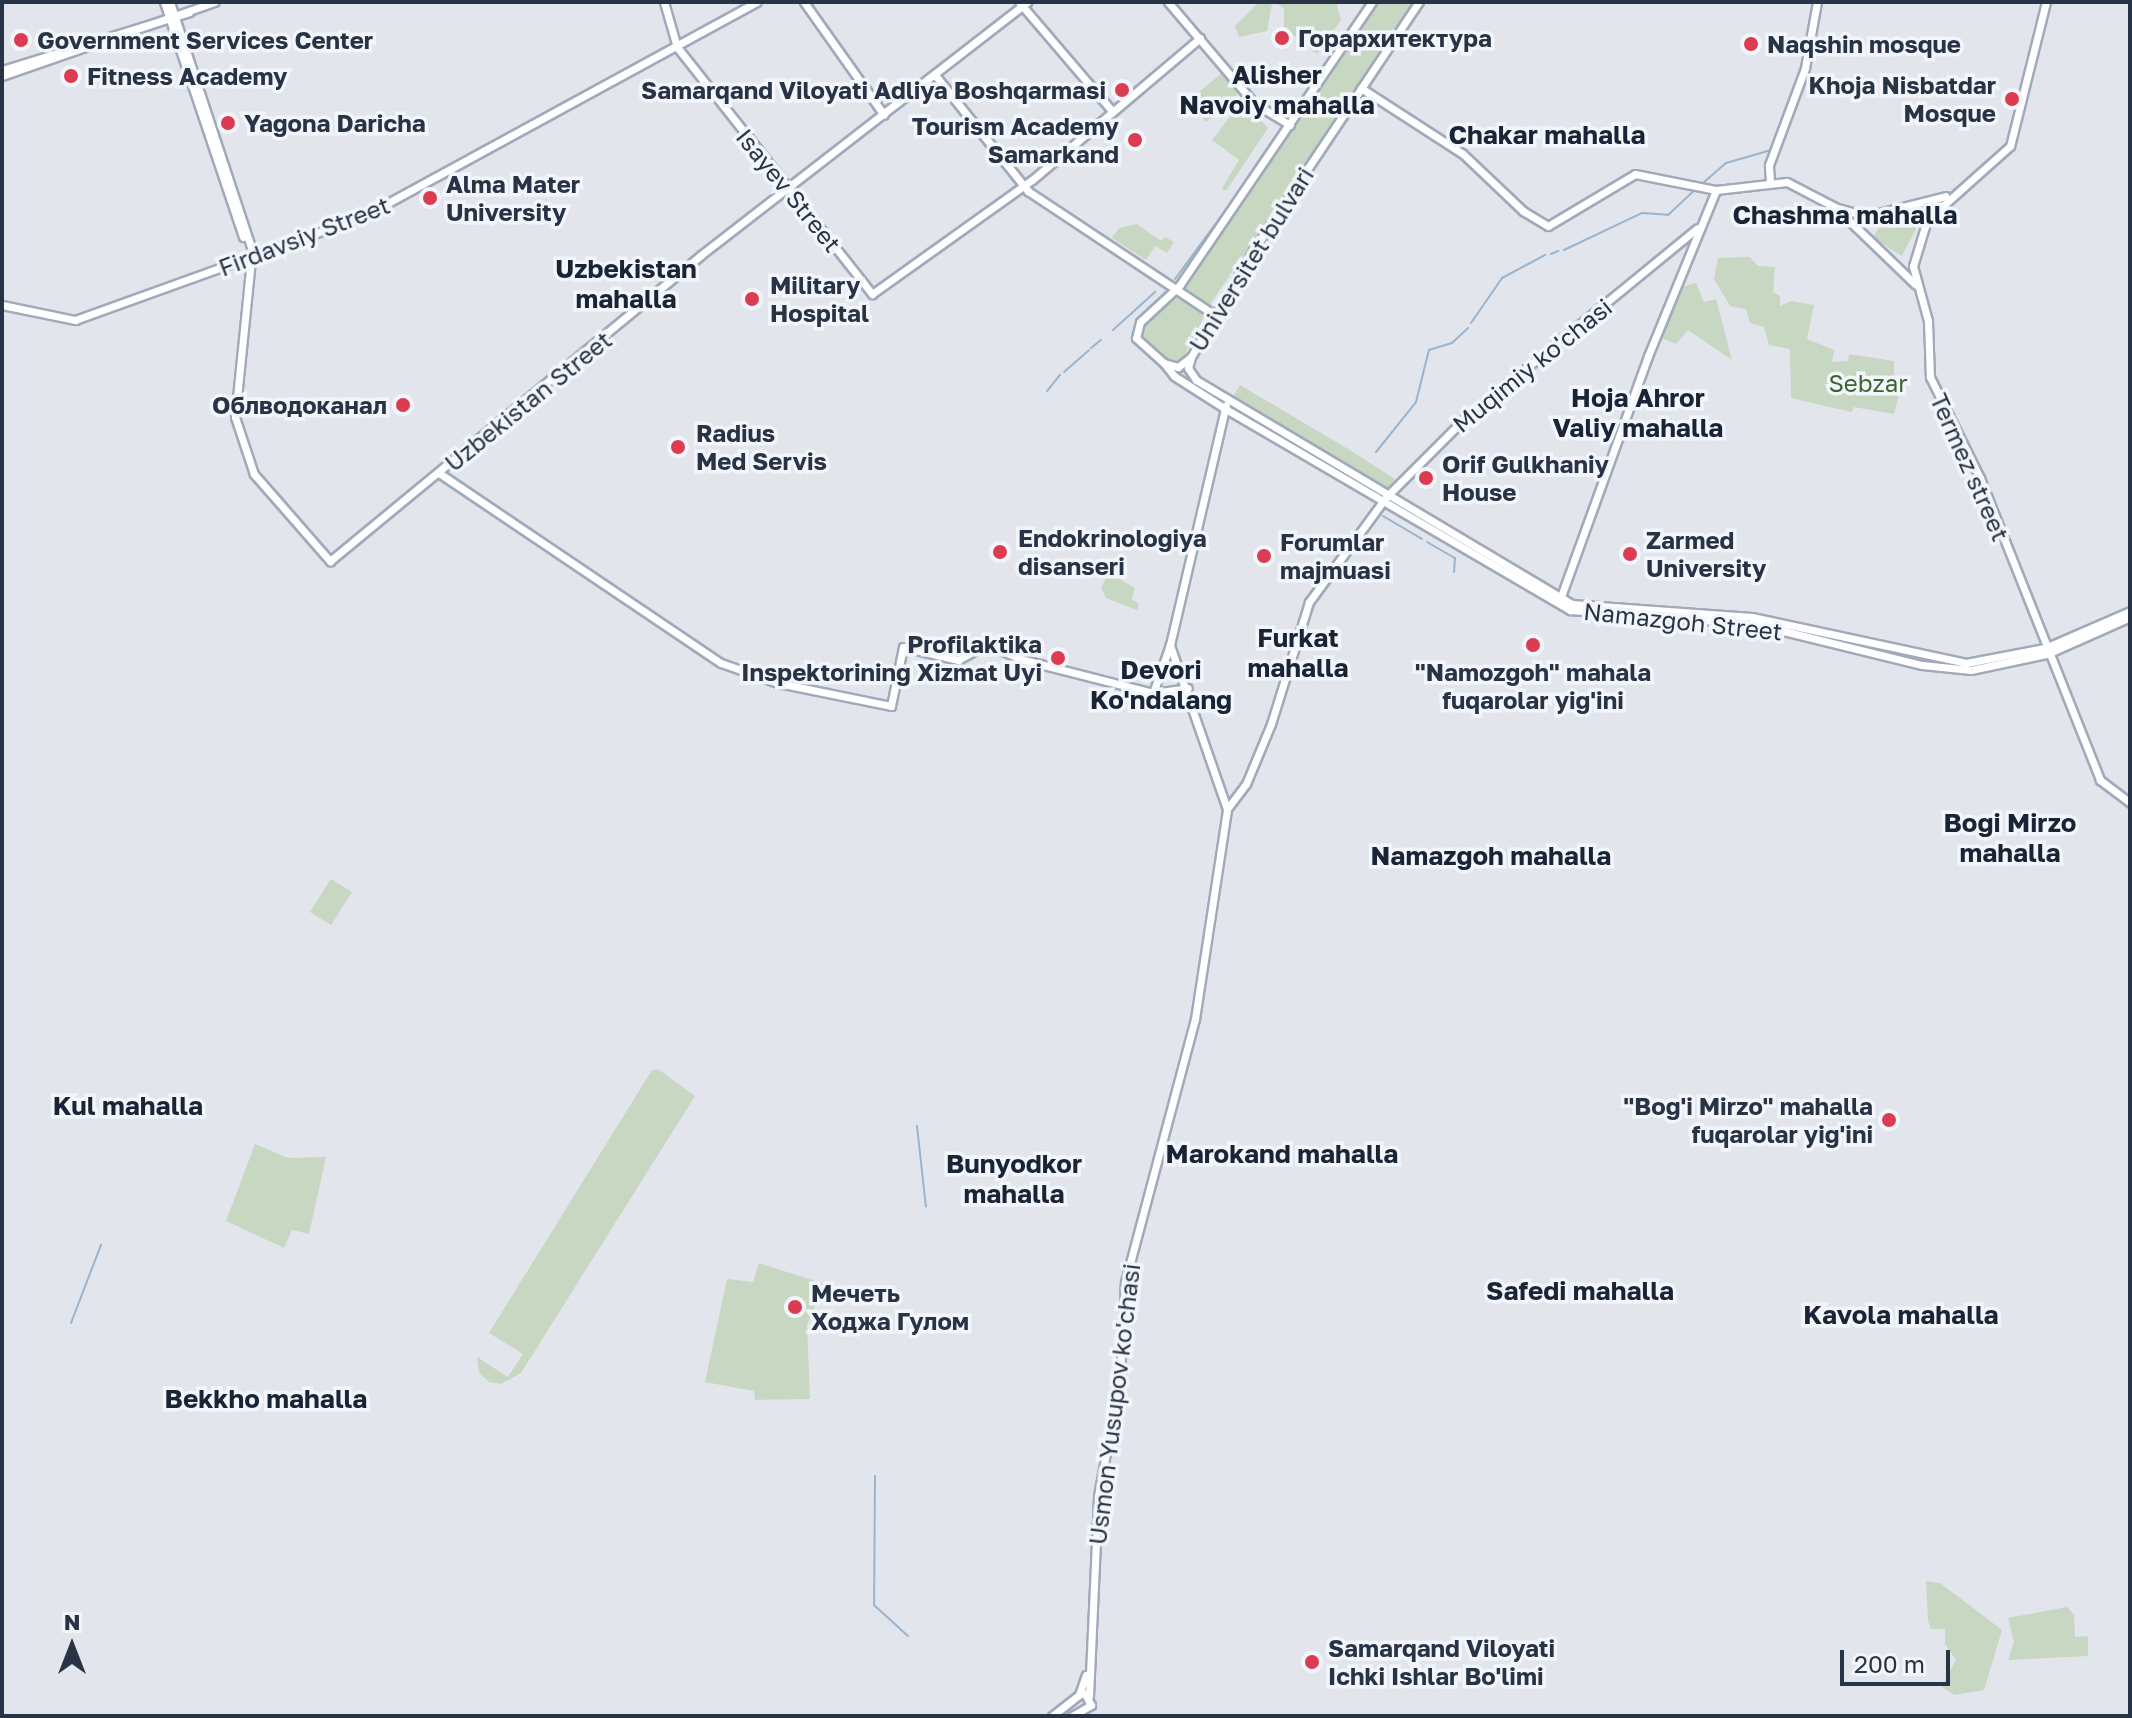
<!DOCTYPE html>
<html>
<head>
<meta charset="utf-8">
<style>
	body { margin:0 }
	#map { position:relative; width:2132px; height:1718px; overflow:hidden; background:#e2e6ec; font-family:"Golos Text",sans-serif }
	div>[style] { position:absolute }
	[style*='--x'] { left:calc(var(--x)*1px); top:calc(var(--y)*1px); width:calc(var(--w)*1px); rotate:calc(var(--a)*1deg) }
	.green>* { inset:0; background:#c7d7c2 }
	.stream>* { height:2px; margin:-1px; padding:0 1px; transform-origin:1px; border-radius:1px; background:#9ab3cf }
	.roads { filter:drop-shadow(2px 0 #a0aab9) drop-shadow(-2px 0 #a0aab9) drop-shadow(0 2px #a0aab9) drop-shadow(0 -2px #a0aab9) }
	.major>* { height:7px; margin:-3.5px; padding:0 3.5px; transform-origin:3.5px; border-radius:3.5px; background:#fff }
	.dots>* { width:22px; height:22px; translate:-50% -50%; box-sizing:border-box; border:4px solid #f2f5f9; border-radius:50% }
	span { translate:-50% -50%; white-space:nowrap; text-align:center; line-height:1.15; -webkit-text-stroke:7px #f2f5f9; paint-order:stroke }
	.poi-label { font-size:24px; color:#283346; font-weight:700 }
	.left { translate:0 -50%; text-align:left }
	.right { translate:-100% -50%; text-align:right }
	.street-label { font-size:24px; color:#283346 }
	.park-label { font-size:24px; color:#3c6334 }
	.neighbourhood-label { font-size:26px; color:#1a2437; font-weight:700 }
	.frame { position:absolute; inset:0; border:4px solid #283346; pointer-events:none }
	.north { position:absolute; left:32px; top:1606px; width:80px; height:80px; -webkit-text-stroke:6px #f2f5f9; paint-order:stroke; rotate:0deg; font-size:22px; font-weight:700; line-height:32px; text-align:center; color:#283346 }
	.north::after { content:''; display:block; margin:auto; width:28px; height:36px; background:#283346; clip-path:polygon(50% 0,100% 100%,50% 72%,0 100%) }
	.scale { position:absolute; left:1840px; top:1650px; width:110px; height:36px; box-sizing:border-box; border:4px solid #283346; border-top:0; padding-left:10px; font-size:24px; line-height:28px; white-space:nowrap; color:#283346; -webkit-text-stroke:6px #f2f5f9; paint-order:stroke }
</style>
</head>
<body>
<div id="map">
	<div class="green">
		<i style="clip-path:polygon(1259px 2px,1272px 4px,1267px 31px,1239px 37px,1235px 26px)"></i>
		<i style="clip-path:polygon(1275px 2px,1336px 2px,1341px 20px,1317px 54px,1284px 28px,1284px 9px)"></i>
		<i style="clip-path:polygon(1378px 2px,1414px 2px,1211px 303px,1182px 360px,1172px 362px,1147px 346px,1139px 333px,1143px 325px,1187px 286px)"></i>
		<i style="clip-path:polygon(1223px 72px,1239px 93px,1206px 122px,1188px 101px)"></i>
		<i style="clip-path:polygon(1242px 101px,1268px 128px,1226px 191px,1222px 188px,1239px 160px,1212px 140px)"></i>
		<i style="clip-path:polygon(1137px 224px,1161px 241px,1165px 237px,1174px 242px,1167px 253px,1155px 246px,1146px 260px,1112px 238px,1119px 228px)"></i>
		<i style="clip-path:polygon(1880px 225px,1918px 225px,1902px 256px,1873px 238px)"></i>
		<i style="clip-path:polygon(1750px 257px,1758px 266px,1775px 267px,1773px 292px,1780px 296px,1780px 306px,1791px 301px,1814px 305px,1807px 339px,1834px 350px,1832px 362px,1848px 361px,1849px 354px,1894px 361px,1894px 381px,1902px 382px,1894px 414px,1854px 407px,1851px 412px,1791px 398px,1790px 349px,1769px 345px,1764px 327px,1750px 323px,1746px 309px,1730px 306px,1714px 279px,1718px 258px)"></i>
		<i style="clip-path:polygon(1696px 283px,1704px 302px,1716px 299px,1732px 360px,1688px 330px,1676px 344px,1662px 338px,1682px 287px)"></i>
		<i style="clip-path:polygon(1240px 385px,1348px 449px,1395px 479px,1387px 490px,1233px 397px)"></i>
		<i style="clip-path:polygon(1109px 573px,1135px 588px,1132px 599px,1139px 604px,1137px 610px,1106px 598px,1101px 588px)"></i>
		<i style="clip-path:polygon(331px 879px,352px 892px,331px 925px,310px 912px)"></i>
		<i style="clip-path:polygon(658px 1069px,695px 1096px,521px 1373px,501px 1384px,489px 1382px,479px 1373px,477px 1357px,508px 1377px,523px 1354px,489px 1333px,652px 1070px)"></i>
		<i style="clip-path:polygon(255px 1144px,288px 1158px,326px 1157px,309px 1234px,292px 1230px,284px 1248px,226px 1221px)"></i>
		<i style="clip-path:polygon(759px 1263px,824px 1284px,807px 1325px,810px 1399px,755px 1400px,754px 1391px,705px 1382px,727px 1279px,753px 1282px)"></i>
		<i style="clip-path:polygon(1926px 1581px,1940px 1583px,2002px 1630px,1984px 1690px,1954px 1695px,1942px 1687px,1956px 1660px,1945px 1644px,1945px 1629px,1931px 1629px,1928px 1621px)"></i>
		<i style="clip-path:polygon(2067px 1607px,2074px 1615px,2075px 1637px,2088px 1636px,2088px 1656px,2008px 1660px,2014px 1642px,2008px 1618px)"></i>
	</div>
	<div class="stream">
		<i style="--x:1800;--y:72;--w:45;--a:-78.4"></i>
		<i style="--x:1703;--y:183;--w:30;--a:-41"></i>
		<i style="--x:1726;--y:163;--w:47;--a:-16.1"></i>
		<i style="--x:1771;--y:150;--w:29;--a:-70"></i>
		<i style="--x:1717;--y:197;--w:3;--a:-18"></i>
		<i style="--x:1564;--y:250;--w:86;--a:-25.4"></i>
		<i style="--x:1642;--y:213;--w:26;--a:4"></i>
		<i style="--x:1668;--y:215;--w:37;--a:-43"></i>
		<i style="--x:1551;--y:254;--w:8;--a:-23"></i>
		<i style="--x:1175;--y:279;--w:112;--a:-53.7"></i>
		<i style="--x:1471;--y:323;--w:55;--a:-55.4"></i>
		<i style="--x:1502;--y:278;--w:49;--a:-28.1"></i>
		<i style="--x:1113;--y:330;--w:57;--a:-42.1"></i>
		<i style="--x:1091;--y:348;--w:13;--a:-39"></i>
		<i style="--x:1064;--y:372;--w:33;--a:-41"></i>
		<i style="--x:1047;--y:391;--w:21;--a:-51"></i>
		<i style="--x:1376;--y:452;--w:64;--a:-51.3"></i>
		<i style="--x:1416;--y:402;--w:54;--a:-76"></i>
		<i style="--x:1429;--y:350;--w:24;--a:-17"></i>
		<i style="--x:1452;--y:343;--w:22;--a:-43"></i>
		<i style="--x:1383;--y:516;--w:45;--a:30.5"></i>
		<i style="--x:1427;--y:542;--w:32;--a:30"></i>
		<i style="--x:1455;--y:558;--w:14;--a:94"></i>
		<i style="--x:917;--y:1126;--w:81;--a:83.7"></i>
		<i style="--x:71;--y:1323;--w:84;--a:-69"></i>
		<i style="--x:875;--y:1476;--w:129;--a:90.4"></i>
		<i style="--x:874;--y:1605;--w:46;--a:42.4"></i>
	</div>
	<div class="roads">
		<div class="major">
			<i style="--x:164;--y:2;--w:248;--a:71.4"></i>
			<i style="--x:170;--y:2;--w:261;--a:71.7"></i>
			<i style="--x:252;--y:250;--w:168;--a:95.8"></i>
			<i style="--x:235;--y:417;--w:60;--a:71.6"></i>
			<i style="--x:254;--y:474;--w:116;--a:48.9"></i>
			<i style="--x:330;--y:561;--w:481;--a:-39.5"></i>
			<i style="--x:701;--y:255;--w:413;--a:-37.8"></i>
			<i style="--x:664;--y:2;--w:47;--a:73.9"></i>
			<i style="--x:677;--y:47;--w:315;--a:51.7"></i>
			<i style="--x:872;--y:294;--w:196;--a:-35.5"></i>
			<i style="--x:1032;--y:180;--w:220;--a:-40.2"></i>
			<i style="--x:804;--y:2;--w:138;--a:54.7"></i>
			<i style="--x:1019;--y:2;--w:143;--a:49.5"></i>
			<i style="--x:1168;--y:2;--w:133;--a:49.6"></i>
			<i style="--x:1254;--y:103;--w:42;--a:31.4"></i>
			<i style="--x:1372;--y:2;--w:342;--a:124.2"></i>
			<i style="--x:1180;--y:285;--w:54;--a:137.2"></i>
			<i style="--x:1140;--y:322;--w:16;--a:104"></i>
			<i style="--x:1136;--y:338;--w:38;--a:42"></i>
			<i style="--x:1164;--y:363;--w:15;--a:16"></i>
			<i style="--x:1178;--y:367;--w:16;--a:-38"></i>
			<i style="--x:1191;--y:357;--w:121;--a:-59.8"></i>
			<i style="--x:1252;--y:252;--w:301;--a:-56.3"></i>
			<i style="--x:2046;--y:2;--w:148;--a:104"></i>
			<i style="--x:2010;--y:146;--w:111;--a:138.3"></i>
			<i style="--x:1927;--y:220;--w:48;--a:106.9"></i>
			<i style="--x:1913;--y:266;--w:57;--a:74.7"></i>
			<i style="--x:1928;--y:321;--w:56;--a:88"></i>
			<i style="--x:1930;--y:377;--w:113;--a:63.7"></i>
			<i style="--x:1980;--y:478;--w:325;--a:68.3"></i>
			<i style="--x:2100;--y:780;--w:38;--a:37"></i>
			<i style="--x:2;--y:70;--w:196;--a:-17.2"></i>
			<i style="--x:935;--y:75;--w:149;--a:51.3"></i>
			<i style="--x:1028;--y:191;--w:222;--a:33.6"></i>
			<i style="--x:2;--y:76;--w:225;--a:-19.2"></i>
			<i style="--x:1361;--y:88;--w:121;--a:32.9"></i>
			<i style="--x:1463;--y:154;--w:83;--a:43.5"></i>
			<i style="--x:1523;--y:211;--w:29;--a:31"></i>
			<i style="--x:1548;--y:226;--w:101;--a:-30.9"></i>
			<i style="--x:1635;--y:174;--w:83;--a:11.2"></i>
			<i style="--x:1716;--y:190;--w:71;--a:-6.4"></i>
			<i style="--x:1787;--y:182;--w:56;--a:27.5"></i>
			<i style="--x:1837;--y:208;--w:31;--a:15"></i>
			<i style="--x:1867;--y:216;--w:81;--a:-14.2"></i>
			<i style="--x:1770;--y:181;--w:16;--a:-94"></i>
			<i style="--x:1769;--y:165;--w:103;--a:-69.6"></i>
			<i style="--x:1805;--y:68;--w:67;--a:-79.7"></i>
			<i style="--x:1838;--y:210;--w:107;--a:43.9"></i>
			<i style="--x:2;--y:305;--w:75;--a:11.6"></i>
			<i style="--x:75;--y:320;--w:307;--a:-19.8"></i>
			<i style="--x:364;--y:216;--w:447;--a:-28.6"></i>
			<i style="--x:1191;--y:357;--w:11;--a:105"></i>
			<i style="--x:1188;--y:368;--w:14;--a:56"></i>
			<i style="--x:1196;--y:380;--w:438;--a:30.8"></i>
			<i style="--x:1572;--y:604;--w:180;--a:4.1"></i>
			<i style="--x:1752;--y:617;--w:219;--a:12.1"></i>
			<i style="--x:1966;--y:663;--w:80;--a:-10.8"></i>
			<i style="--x:2045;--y:648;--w:93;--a:-23.5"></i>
			<i style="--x:1164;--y:363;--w:16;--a:52"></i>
			<i style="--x:1174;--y:376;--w:59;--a:32.6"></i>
			<i style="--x:1224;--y:408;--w:401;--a:30.3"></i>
			<i style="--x:1570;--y:610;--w:186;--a:4.3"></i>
			<i style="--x:1755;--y:624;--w:172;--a:13.8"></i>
			<i style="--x:1922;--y:665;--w:49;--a:5.8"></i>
			<i style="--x:1971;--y:670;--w:78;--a:-11.9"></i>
			<i style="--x:2047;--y:654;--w:91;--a:-24"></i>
			<i style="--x:439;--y:473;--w:340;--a:34"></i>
			<i style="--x:721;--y:663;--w:60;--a:19.3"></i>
			<i style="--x:778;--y:683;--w:115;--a:11.5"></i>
			<i style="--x:891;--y:706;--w:60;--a:-78.5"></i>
			<i style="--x:903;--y:647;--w:57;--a:13.3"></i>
			<i style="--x:958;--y:660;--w:33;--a:-29"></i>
			<i style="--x:987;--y:644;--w:36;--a:24"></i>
			<i style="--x:1020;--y:659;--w:137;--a:14.3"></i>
			<i style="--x:1153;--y:693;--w:35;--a:-8"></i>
			<i style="--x:1559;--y:602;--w:262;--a:-70.1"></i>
			<i style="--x:1648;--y:356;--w:179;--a:-67.7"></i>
			<i style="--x:1153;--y:693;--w:51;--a:-70.5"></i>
			<i style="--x:1170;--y:645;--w:246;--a:-76.9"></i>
			<i style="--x:1227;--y:809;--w:31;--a:-53"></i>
			<i style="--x:1246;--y:784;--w:65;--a:-67.4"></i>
			<i style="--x:1271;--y:724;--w:128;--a:-72.7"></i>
			<i style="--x:1309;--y:602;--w:132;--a:-53.7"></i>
			<i style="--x:1387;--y:496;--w:109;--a:-45"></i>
			<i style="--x:1464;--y:419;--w:301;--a:-39.3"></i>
			<i style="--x:1089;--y:1696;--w:200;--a:-87.4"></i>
			<i style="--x:1098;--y:1496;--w:121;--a:-79.5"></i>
			<i style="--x:1120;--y:1377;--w:95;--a:-87"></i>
			<i style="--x:1125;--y:1282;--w:272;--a:-75.1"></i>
			<i style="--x:1195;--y:1019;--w:212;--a:-81.3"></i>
			<i style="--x:1227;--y:809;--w:174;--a:-109.2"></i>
			<i style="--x:1052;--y:1716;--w:34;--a:-38"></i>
			<i style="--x:1079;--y:1695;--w:21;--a:-71"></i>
			<i style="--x:1072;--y:1716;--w:22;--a:-30"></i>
			<i style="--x:1091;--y:1705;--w:13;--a:-119"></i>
		</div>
	</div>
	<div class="dots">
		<i style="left:1282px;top:38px;background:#dd3b52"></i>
		<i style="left:21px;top:40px;background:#dd3b52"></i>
		<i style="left:1751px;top:44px;background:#dd3b52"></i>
		<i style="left:71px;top:76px;background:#dd3b52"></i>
		<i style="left:1122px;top:90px;background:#dd3b52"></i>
		<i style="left:2012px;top:99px;background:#dd3b52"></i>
		<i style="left:228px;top:123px;background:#dd3b52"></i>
		<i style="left:1135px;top:140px;background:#dd3b52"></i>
		<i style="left:430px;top:198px;background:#dd3b52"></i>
		<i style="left:752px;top:299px;background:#dd3b52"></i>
		<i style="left:403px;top:405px;background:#dd3b52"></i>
		<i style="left:678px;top:447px;background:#dd3b52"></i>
		<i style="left:1426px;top:478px;background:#dd3b52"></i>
		<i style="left:1000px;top:552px;background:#dd3b52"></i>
		<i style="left:1630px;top:554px;background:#dd3b52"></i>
		<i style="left:1264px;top:556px;background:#dd3b52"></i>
		<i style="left:1533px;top:645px;background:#dd3b52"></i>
		<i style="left:1058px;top:658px;background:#dd3b52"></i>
		<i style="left:1889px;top:1120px;background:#dd3b52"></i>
		<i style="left:795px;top:1307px;background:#dd3b52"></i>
		<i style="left:1312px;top:1662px;background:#dd3b52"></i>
	</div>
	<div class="poi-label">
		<span class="left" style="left:1298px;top:38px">Горархитектура</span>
		<span class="left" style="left:37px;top:40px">Government Services Center</span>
		<span class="left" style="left:1767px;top:44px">Naqshin mosque</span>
		<span class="left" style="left:87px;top:76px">Fitness Academy</span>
		<span class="right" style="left:1996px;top:99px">Khoja Nisbatdar<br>Mosque</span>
		<span class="right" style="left:1106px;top:90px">Samarqand Viloyati Adliya Boshqarmasi</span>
		<span class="left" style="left:244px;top:123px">Yagona Daricha</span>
		<span class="right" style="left:1119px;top:140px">Tourism Academy<br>Samarkand</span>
		<span class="left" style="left:446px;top:198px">Alma Mater<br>University</span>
		<span class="left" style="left:770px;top:299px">Military<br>Hospital</span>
		<span class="right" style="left:387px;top:405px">Облводоканал</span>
		<span class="left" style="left:696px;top:447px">Radius<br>Med Servis</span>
		<span class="left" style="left:1442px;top:478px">Orif Gulkhaniy<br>House</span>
		<span class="left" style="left:1018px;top:552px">Endokrinologiya<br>disanseri</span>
		<span class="left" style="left:1646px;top:554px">Zarmed<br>University</span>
		<span class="left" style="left:1280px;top:556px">Forumlar<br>majmuasi</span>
		<span class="right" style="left:1042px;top:658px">Profilaktika<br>Inspektorining Xizmat Uyi</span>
		<span style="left:1533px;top:686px">"Namozgoh" mahala<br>fuqarolar yig'ini</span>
		<span class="right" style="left:1873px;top:1120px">"Bog'i Mirzo" mahalla<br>fuqarolar yig'ini</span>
		<span class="left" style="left:811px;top:1307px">Мечеть<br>Ходжа Гулом</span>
		<span class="left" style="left:1328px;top:1662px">Samarqand Viloyati<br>Ichki Ishlar Bo'limi</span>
	</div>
	<div class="street-label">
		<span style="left:789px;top:190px;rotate:51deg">Isayev Street</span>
		<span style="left:304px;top:236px;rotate:-21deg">Firdavsiy Street</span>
		<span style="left:1251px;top:259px;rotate:-58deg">Universitet bulvari</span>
		<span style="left:1532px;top:365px;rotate:-39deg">Muqimiy ko'chasi</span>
		<span style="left:528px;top:401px;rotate:-39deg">Uzbekistan Street</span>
		<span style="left:1970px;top:467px;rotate:66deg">Termez street</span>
		<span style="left:1683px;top:621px;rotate:6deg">Namazgoh Street</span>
		<span style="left:1114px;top:1404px;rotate:-83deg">Usmon Yusupov ko'chasi</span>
	</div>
	<div class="park-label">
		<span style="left:1868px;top:383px">Sebzar</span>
	</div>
	<div class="neighbourhood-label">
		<span style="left:1277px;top:90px">Alisher<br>Navoiy mahalla</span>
		<span style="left:1547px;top:135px">Chakar mahalla</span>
		<span style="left:1845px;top:215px">Chashma mahalla</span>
		<span style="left:626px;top:284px">Uzbekistan<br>mahalla</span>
		<span style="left:1638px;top:413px">Hoja Ahror<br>Valiy mahalla</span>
		<span style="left:1298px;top:653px">Furkat<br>mahalla</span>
		<span style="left:1161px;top:685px">Devori<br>Ko'ndalang</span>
		<span style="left:2010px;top:838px">Bogi Mirzo<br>mahalla</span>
		<span style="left:1491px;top:856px">Namazgoh mahalla</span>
		<span style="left:128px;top:1106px">Kul mahalla</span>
		<span style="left:1282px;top:1154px">Marokand mahalla</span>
		<span style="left:1014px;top:1179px">Bunyodkor<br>mahalla</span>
		<span style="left:1580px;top:1291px">Safedi mahalla</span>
		<span style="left:1901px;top:1315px">Kavola mahalla</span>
		<span style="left:266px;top:1399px">Bekkho mahalla</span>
	</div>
	<div class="frame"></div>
	<div class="north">N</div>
	<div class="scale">200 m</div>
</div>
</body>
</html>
